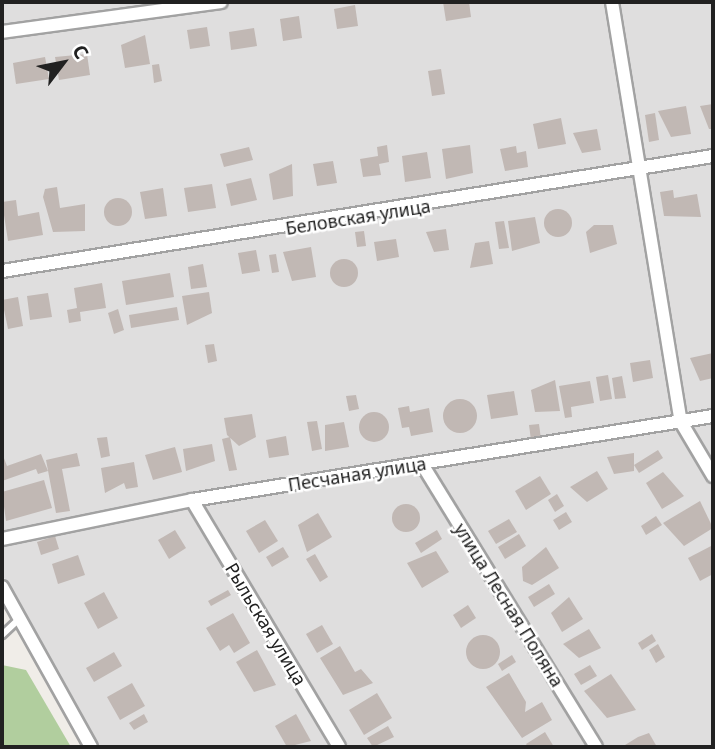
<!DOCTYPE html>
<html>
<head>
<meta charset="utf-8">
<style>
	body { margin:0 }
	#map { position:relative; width:715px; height:749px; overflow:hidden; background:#f0ede8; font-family:"Noto Sans",sans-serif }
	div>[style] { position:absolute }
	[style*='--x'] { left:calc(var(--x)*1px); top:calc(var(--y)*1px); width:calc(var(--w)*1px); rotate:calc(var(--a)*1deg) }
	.residential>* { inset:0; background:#dfdede }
	.forest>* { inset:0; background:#b1ce9e }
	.building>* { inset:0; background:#c1b8b4 }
	.round { border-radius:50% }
	.roads { filter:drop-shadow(2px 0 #a2a2a2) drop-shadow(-2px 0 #a2a2a2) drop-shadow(0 2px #a2a2a2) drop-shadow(0 -2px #a2a2a2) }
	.lane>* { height:6px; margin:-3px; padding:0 3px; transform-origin:3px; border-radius:3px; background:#fff }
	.street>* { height:12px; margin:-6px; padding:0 6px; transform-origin:6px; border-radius:6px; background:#fff }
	span { translate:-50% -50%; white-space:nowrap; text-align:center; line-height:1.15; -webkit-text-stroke:5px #fff; paint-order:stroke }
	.street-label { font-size:18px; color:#212121 }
	.frame { position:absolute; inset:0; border:4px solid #212121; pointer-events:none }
	.north { position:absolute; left:28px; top:28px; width:70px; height:70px; -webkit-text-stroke:5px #fff; paint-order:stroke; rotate:58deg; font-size:19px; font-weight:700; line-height:28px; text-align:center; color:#212121 }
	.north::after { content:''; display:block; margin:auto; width:24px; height:32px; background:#212121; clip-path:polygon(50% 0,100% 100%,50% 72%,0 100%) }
</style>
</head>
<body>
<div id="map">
	<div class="residential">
		<i style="clip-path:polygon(2px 2px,713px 2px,713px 747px,100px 747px,2px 574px)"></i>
	</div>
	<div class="forest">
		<i style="clip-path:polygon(2px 665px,26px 670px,71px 747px,2px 747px)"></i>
	</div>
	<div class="building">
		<i style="clip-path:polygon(443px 2px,469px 2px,471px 17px,446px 21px)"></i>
		<i style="clip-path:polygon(355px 5px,358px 26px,337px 29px,334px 9px)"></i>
		<i style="clip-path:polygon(299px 16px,302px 38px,283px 41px,280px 19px)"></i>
		<i style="clip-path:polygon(207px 27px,210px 46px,190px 49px,187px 30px)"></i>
		<i style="clip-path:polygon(254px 28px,257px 46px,231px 50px,229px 32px)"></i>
		<i style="clip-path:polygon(145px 35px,150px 64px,125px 68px,121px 45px)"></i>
		<i style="clip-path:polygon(87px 54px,90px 75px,59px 80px,55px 57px)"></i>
		<i style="clip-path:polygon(45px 57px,49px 79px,16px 84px,13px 63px)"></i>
		<i style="clip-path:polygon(159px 64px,162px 81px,154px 83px,152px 65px)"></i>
		<i style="clip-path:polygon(441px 69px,445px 94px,432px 96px,428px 71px)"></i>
		<i style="clip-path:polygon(713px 104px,713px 129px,709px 129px,700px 106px)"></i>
		<i style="clip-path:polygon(686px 106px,691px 134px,671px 137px,658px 111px)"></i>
		<i style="clip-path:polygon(655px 113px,659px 140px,649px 142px,645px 115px)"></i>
		<i style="clip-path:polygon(561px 118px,566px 144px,538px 149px,533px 124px)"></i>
		<i style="clip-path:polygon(597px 129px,601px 150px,582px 153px,573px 133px)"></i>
		<i style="clip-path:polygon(387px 145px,389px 162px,379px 164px,381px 175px,363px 177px,360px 159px,378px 156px,377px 147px)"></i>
		<i style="clip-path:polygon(470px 145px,473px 173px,446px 179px,442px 149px)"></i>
		<i style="clip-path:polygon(516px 146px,517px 153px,526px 151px,528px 167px,505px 171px,500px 149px)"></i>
		<i style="clip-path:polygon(249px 147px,253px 160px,224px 167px,220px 154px)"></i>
		<i style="clip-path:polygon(427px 152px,431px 178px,405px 182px,402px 156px)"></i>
		<i style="clip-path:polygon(333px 161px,337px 183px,317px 186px,313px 164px)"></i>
		<i style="clip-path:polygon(292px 164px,293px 196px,273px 200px,269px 174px)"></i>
		<i style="clip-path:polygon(251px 178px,257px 200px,231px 206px,226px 184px)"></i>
		<i style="clip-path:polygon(212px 184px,216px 208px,188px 212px,184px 188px)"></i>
		<i style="clip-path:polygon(57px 187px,60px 208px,85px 204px,85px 231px,53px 232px,43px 197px,45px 189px)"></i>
		<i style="clip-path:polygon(163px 188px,167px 216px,145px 219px,140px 192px)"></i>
		<i style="clip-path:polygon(673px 190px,674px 198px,697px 194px,701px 217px,664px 216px,660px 192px)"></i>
		<i class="round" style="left:104px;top:198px;width:28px;height:28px"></i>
		<i style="clip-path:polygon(16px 200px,18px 216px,39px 212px,43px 235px,8px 241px,2px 202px)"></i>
		<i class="round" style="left:544px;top:209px;width:28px;height:28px"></i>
		<i style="clip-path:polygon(535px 217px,540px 243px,512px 251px,508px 221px)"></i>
		<i style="clip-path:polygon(504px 221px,509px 248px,499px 249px,495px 222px)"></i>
		<i style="clip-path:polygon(594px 225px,613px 225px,617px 244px,590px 253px,586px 232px)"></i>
		<i style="clip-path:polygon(446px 229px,449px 250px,434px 252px,426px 232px)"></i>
		<i style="clip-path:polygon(364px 231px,366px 246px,357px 247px,355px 232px)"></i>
		<i style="clip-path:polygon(396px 239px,399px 257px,377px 261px,374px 242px)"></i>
		<i style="clip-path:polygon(489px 241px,493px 264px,470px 268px,475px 243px)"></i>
		<i style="clip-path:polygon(311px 247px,316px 277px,292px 281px,283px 252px)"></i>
		<i style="clip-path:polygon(256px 250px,260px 271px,242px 274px,238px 253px)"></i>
		<i style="clip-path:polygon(276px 254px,279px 272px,272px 273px,269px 255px)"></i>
		<i class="round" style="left:330px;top:259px;width:28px;height:28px"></i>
		<i style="clip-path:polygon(203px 264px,207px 287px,191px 289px,188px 267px)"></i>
		<i style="clip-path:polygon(170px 273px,174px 297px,126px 305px,122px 281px)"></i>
		<i style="clip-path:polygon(102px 283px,106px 308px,80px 312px,81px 321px,69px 323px,67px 310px,77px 308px,74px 288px)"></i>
		<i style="clip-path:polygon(209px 292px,212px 313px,187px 325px,182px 296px)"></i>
		<i style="clip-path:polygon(48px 293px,52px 317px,30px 320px,27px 296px)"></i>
		<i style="clip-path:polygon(18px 297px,23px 326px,8px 329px,2px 300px)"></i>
		<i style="clip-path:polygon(177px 307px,179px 320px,131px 328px,129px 315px)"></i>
		<i style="clip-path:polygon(118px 309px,124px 330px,114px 334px,108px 313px)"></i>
		<i style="clip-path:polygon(214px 344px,217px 361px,208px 363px,205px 345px)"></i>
		<i style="clip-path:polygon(713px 353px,713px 378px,700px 381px,690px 358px)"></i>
		<i style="clip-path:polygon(650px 360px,653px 378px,633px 382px,630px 363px)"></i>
		<i style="clip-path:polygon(608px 375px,612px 399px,600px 401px,596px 377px)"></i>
		<i style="clip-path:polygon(622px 376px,626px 398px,615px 399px,612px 378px)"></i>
		<i style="clip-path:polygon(555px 380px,560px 411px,535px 412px,531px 390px)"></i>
		<i style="clip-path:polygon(590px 381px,594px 403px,571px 407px,572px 417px,565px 418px,559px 386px)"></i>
		<i style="clip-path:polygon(514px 391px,518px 415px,491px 419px,487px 395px)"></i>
		<i style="clip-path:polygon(356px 395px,359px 409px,349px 411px,346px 396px)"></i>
		<i class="round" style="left:443px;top:399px;width:34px;height:34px"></i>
		<i style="clip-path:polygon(409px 406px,410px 412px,429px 408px,433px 432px,411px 436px,409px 427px,402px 428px,398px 408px)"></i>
		<i class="round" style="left:359px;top:412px;width:30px;height:30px"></i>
		<i style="clip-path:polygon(252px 414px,256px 437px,239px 446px,227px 435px,224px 418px)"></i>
		<i style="clip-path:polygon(317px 421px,322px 449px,312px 451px,307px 422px)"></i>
		<i style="clip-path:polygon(344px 422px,349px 447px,325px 451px,325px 425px)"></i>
		<i style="clip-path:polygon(539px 424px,541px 439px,531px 440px,529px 425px)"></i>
		<i style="clip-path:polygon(286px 436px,289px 455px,269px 458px,266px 440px)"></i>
		<i style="clip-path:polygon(107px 437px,110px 456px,101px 458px,97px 438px)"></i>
		<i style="clip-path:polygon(230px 437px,237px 470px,229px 471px,222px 439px)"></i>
		<i style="clip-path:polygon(212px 444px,215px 461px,186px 471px,183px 449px)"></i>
		<i style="clip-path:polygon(175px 447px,182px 472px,153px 480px,145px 455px)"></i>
		<i style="clip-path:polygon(658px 450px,663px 458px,639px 473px,634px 465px)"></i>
		<i style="clip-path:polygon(2px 453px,7px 466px,41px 454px,48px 471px,38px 474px,36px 469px,2px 481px)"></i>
		<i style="clip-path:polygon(77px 453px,80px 466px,62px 469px,70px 511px,56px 513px,46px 460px)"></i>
		<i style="clip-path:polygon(634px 453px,634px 471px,614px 474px,607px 457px)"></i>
		<i style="clip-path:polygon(134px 462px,138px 487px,126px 489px,124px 483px,105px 493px,101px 468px)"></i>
		<i style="clip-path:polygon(597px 471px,608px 489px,587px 502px,570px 487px)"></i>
		<i style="clip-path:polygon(663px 472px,684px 496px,662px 509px,646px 483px)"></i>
		<i style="clip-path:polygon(540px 476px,551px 494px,526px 510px,515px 491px)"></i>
		<i style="clip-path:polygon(44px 480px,52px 508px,6px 521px,2px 492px)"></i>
		<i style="clip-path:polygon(557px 494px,564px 506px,555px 512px,548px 500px)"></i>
		<i style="clip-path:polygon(700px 501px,713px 528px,684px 546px,663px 523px)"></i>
		<i class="round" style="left:392px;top:504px;width:28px;height:28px"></i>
		<i style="clip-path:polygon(566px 512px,572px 522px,559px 530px,553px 520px)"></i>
		<i style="clip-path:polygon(318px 513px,332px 537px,307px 552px,298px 525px)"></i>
		<i style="clip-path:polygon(656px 516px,662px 525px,646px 535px,641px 526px)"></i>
		<i style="clip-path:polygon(509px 519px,517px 532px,496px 544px,488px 531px)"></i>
		<i style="clip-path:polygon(265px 520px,278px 541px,259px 553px,246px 531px)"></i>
		<i style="clip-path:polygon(175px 530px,186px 548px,169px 559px,158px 540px)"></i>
		<i style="clip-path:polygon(437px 530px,442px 539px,421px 553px,415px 543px)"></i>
		<i style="clip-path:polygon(519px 534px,526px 546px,505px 559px,498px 547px)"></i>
		<i style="clip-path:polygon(55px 536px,59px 549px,41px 555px,37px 542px)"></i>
		<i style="clip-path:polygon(713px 545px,713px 574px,700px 581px,688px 558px)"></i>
		<i style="clip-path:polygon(283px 547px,289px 557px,272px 567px,266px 557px)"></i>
		<i style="clip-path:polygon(546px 547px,559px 568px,532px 585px,523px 581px,522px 567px)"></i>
		<i style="clip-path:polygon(436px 551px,449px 572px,422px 588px,407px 563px)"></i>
		<i style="clip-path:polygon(315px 554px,328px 577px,320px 582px,306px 559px)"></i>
		<i style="clip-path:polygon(78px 555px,85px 575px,58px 584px,52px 564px)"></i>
		<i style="clip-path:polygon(549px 584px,555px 594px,534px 607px,528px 597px)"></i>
		<i style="clip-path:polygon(228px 590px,231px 595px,211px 606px,208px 601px)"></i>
		<i style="clip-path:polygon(104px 592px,118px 618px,98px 629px,84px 603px)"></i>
		<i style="clip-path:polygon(569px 597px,583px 619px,562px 632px,551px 613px)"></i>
		<i style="clip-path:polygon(468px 605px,476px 618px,461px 628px,453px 615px)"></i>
		<i style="clip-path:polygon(233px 613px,250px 643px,234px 653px,229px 645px,220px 651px,206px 628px)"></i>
		<i style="clip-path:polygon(322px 625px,333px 644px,317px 653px,306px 634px)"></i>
		<i style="clip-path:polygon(589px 629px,601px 648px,579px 658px,563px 644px)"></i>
		<i style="clip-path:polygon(652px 634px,656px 641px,642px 650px,638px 643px)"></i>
		<i class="round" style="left:466px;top:635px;width:34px;height:34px"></i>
		<i style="clip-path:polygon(658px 644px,665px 657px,656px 663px,649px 650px)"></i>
		<i style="clip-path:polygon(340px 646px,355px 672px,361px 669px,373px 683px,343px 695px,320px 658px)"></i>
		<i style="clip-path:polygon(257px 650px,276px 685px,254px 692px,236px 662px)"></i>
		<i style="clip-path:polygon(114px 652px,122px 666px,94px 682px,86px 668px)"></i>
		<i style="clip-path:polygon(512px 655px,516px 662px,502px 671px,498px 664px)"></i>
		<i style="clip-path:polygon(590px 665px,597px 676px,581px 685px,574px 674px)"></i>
		<i style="clip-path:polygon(509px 673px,526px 702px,525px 712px,542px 702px,552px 720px,522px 738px,486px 687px)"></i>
		<i style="clip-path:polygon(611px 674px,636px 710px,607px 718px,584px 691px)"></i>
		<i style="clip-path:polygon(132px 683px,145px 706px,120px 720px,107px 697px)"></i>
		<i style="clip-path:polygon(377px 693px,392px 718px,364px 735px,349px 710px)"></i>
		<i style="clip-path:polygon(144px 714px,148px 722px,134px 730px,129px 723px)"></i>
		<i style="clip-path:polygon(296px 714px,311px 741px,287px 747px,275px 726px)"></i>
		<i style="clip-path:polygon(388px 726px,394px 737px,373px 747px,367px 738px)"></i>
		<i style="clip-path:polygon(545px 732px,554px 747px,528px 747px,526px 744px)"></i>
		<i style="clip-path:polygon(649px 733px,657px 747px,625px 745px,638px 737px)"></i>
	</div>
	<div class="roads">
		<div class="lane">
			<i style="--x:2;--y:635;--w:23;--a:-43"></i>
		</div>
		<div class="street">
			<i style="--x:612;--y:2;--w:426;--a:80.7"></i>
			<i style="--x:681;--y:422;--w:63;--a:59.3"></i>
			<i style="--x:2;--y:32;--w:221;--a:-7.8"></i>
			<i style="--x:2;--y:271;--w:720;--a:-9.19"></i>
			<i style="--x:422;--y:464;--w:332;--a:58.4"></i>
			<i style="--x:192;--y:500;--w:287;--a:59.2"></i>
			<i style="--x:2;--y:539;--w:194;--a:-11.6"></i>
			<i style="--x:192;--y:500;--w:528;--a:-9.16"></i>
			<i style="--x:2;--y:587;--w:183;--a:60.9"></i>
		</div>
	</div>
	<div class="street-label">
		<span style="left:358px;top:217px;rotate:-9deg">Беловская улица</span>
		<span style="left:357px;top:474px;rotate:-9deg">Песчаная улица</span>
		<span style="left:509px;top:605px;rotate:58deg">улица Лесная Поляна</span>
		<span style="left:266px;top:624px;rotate:59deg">Рыльская улица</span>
	</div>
	<div class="frame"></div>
	<div class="north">С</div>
</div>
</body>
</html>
